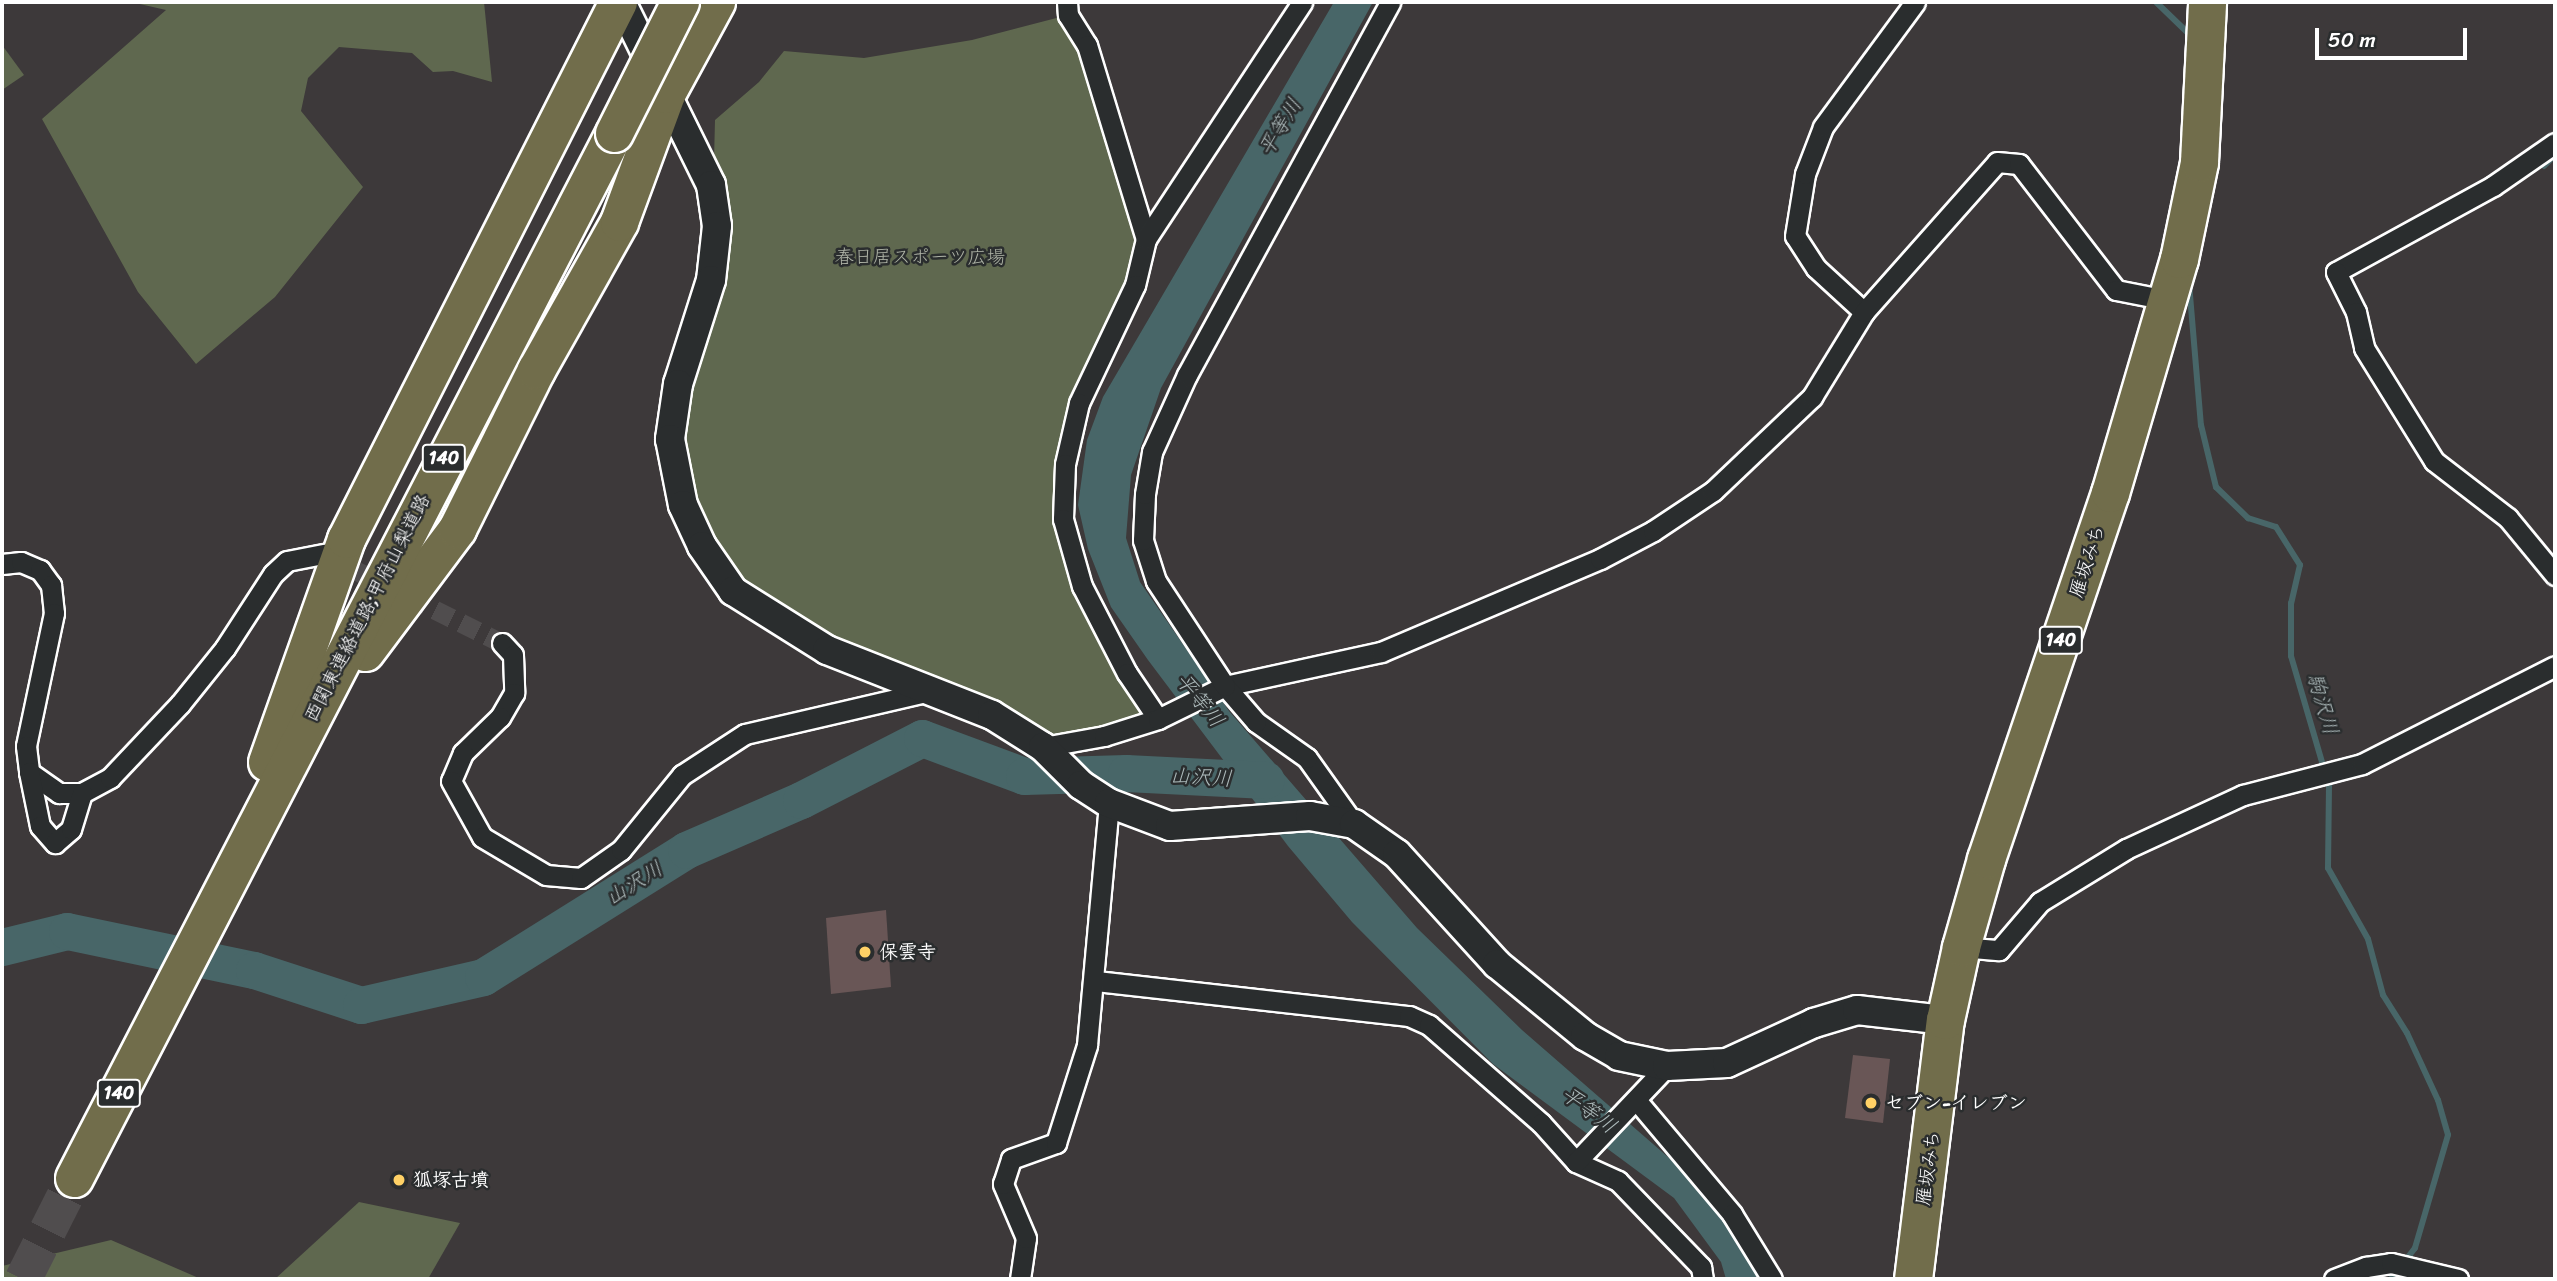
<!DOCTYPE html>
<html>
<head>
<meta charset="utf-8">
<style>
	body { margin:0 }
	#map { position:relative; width:2557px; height:1281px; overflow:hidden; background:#3d393a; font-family:Sriracha,"Klee One",sans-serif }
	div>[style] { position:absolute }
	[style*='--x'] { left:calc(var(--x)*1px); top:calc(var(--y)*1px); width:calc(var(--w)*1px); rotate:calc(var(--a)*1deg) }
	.green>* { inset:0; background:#5f684f }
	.water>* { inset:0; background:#486668 }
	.stream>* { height:6px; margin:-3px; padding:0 3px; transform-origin:3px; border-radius:3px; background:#486668 }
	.river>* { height:37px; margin:-18.5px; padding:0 18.5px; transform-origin:18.5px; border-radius:18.5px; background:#486668 }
	.building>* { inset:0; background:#695656 }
	.street-tunnel>* { height:19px; margin-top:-9.5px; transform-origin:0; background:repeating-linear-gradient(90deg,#504d4e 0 19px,transparent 0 29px) }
	.highway-tunnel>* { height:37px; margin-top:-18.5px; transform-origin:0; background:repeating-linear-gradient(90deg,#504d4e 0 37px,transparent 0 55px) }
	.roads { filter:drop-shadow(2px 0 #fff) drop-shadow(-2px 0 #fff) drop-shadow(0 2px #fff) drop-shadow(0 -2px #fff) }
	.street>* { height:19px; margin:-9.5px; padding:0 9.5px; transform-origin:9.5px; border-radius:9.5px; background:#2a2d2e }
	.secondary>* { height:28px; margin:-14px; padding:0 14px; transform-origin:14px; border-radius:14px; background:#2a2d2e }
	.highway>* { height:37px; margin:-18.5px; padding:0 18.5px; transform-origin:18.5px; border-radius:18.5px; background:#716d4b }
	.bridges { filter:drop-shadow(2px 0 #fff) drop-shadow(-2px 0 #fff) drop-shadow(0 2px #fff) drop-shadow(0 -2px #fff) }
	.highway-bridge>* { height:37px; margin:-18.5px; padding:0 18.5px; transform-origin:18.5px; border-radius:18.5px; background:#716d4b }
	.dots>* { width:19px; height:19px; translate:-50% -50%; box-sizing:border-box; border:4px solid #2a2d2e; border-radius:50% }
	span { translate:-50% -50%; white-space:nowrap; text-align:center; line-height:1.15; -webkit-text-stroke:5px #2a2d2e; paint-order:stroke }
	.shield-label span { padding:2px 5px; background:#2a2d2e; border:2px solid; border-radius:5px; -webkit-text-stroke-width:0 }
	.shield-label { font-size:18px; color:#fff; font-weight:700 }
	.park-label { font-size:19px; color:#afb4a7 }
	.street-label { font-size:19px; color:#fff }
	.poi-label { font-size:19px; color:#fff; font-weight:700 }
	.left { translate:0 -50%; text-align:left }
	.water-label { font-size:21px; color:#adbabb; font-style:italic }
	.frame { position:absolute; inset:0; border:4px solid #fff; pointer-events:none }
	.scale { position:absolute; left:2315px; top:28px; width:152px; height:32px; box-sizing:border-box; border:4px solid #fff; border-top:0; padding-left:9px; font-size:21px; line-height:24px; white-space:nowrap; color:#fff; -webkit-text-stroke:5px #2a2d2e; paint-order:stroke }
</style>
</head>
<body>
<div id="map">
	<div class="green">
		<i style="clip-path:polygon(131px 2px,484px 2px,492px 82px,453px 71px,433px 72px,412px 53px,339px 47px,308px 78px,301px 111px,363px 187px,275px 297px,196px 364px,138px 292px,42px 119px,166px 10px)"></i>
		<i style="clip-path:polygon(1068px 15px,1146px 239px,1065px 464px,1082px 586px,1158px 719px,1043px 747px,773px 619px,683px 505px,678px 384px,711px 280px,715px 120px,759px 82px,784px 51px,864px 58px,972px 40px)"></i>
		<i style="clip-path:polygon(2px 45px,24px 75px,2px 90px)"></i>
		<i style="clip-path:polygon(359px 1202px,460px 1223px,428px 1279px,275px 1279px)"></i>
		<i style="clip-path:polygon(111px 1240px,201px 1279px,2px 1279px,2px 1266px)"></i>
	</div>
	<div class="water">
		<i style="clip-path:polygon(1334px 2px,1373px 2px,1161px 388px,1131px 475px,1126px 538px,1140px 582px,1229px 711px,1417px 928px,1522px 1030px,1699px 1184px,1742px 1243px,1759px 1279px,1726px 1279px,1721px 1262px,1674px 1198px,1493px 1064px,1352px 922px,1288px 846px,1148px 660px,1111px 607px,1088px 549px,1078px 505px,1087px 440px,1103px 397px)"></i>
	</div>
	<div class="stream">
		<i style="--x:2156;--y:2;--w:46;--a:44.1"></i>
		<i style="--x:2544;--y:166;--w:16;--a:-45"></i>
		<i style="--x:2189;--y:283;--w:143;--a:85.2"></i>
		<i style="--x:2201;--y:425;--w:64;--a:76.4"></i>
		<i style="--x:2216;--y:487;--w:45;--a:44.1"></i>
		<i style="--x:2248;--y:518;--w:29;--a:18"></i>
		<i style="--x:2276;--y:527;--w:45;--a:57.7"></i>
		<i style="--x:2300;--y:565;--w:39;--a:103"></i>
		<i style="--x:2291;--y:603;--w:53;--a:90"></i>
		<i style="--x:2291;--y:656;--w:135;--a:73.7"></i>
		<i style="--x:2329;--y:786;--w:82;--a:90.7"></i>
		<i style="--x:2328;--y:868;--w:81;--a:60.6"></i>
		<i style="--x:2368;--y:939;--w:58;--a:75"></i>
		<i style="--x:2383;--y:995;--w:45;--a:57.7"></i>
		<i style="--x:2407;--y:1033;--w:74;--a:65.2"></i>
		<i style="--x:2438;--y:1100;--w:36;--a:74"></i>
		<i style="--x:2448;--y:1135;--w:118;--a:106.3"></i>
		<i style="--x:2415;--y:1248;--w:39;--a:128"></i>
	</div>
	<div class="river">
		<i style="--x:2;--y:947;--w:67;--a:-13.8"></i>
		<i style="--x:67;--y:931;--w:191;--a:11.8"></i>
		<i style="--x:254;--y:970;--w:113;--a:18.1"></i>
		<i style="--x:361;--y:1005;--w:125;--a:-12.9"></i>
		<i style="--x:483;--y:977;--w:239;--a:-32"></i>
		<i style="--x:686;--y:850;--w:125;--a:-23.5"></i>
		<i style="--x:801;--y:800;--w:136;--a:-27.1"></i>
		<i style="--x:922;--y:738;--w:109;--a:20.4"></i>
		<i style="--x:1024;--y:776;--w:102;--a:-1.7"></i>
		<i style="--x:1126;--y:773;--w:140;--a:2.9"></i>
	</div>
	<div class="building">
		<i style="clip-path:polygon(886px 910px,891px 987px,831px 994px,826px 918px)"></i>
		<i style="clip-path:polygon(1853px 1055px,1890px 1059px,1883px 1123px,1845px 1118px)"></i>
	</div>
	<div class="street-tunnel">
		<i style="--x:331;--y:558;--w:191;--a:26.4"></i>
	</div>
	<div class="highway-tunnel">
		<i style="--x:23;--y:1279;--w:113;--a:-63.2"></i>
	</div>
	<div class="roads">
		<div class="street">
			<i style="--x:1067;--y:2;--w:13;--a:86"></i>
			<i style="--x:1068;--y:15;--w:36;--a:58"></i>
			<i style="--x:1087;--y:45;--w:203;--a:73.1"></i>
			<i style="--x:1146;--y:239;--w:47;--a:103.4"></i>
			<i style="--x:1135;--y:285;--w:131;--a:115.4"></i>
			<i style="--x:1079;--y:403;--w:63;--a:102.9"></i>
			<i style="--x:1065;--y:464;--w:55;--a:92.1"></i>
			<i style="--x:1063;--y:519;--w:70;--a:74.2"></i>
			<i style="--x:1082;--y:586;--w:98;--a:62.7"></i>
			<i style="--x:1127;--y:673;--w:55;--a:56"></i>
			<i style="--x:2555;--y:143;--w:75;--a:145.3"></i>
			<i style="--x:2493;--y:186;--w:179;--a:151.3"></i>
			<i style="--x:2336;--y:272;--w:45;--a:63.4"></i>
			<i style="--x:2356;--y:312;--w:37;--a:77"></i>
			<i style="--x:2364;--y:348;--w:133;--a:58.2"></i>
			<i style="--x:2434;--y:461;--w:93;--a:37.6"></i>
			<i style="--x:2508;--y:518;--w:74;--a:50.5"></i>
			<i style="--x:1146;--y:239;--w:284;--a:-56.6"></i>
			<i style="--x:1864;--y:312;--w:65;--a:-137.5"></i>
			<i style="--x:1816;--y:268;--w:38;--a:-123"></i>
			<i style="--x:1795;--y:236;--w:63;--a:-80.8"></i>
			<i style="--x:1805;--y:174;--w:50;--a:-69"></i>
			<i style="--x:1823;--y:127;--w:155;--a:-53.6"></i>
			<i style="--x:2;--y:564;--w:19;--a:-6"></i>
			<i style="--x:21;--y:562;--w:21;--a:23"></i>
			<i style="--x:40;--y:570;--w:19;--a:54"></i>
			<i style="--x:51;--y:585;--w:28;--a:84"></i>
			<i style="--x:54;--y:613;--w:136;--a:101.9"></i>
			<i style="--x:26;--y:746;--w:26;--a:83"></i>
			<i style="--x:29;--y:772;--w:37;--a:35"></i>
			<i style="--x:59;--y:793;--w:23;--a:0"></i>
			<i style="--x:82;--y:793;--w:32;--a:-28"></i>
			<i style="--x:110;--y:778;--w:102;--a:-46.6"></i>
			<i style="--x:180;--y:704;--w:72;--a:-51.2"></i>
			<i style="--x:225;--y:648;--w:88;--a:-57"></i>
			<i style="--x:273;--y:574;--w:19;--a:-43"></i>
			<i style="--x:287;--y:561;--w:38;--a:-11"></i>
			<i style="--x:502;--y:643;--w:16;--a:47"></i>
			<i style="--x:513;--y:655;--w:38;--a:88"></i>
			<i style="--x:514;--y:693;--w:28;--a:120"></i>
			<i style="--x:500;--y:717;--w:52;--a:135.8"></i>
			<i style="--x:463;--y:753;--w:30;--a:113"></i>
			<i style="--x:451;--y:781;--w:64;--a:61"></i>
			<i style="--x:482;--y:837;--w:74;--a:30.7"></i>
			<i style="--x:546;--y:875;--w:35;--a:5"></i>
			<i style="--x:581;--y:878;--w:49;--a:-35"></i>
			<i style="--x:621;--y:850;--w:97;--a:-50.9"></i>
			<i style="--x:682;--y:775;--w:75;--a:-33.1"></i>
			<i style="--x:745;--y:734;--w:190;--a:-13.1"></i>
			<i style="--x:1043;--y:747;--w:62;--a:-10.2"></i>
			<i style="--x:1104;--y:736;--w:57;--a:-17.5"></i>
			<i style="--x:1158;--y:719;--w:75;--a:-26.2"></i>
			<i style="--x:1225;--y:686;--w:160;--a:-12.3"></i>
			<i style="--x:1381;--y:652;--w:238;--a:-23"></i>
			<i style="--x:1600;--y:559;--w:60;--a:-27.8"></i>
			<i style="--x:1653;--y:531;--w:72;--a:-33.7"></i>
			<i style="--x:1713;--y:491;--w:137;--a:-43.5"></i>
			<i style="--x:1812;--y:397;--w:100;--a:-58.5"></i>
			<i style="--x:1864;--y:312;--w:200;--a:-48.4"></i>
			<i style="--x:1997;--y:162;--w:22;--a:5"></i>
			<i style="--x:2019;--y:164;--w:159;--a:52.4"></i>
			<i style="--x:2116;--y:290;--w:52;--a:11.1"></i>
			<i style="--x:29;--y:772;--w:55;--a:78.5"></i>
			<i style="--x:40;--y:826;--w:23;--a:49"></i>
			<i style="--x:55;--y:843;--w:21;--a:-41"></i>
			<i style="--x:71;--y:829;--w:38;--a:-73"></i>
			<i style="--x:1354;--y:824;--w:81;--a:-125.5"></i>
			<i style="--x:1307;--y:758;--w:62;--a:-144.8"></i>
			<i style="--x:1256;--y:722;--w:48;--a:-130.7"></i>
			<i style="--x:1225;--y:686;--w:126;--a:-123.3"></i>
			<i style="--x:1156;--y:581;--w:43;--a:-107.6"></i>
			<i style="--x:1143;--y:540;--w:46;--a:-87.5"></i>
			<i style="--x:1145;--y:494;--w:43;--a:-80.5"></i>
			<i style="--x:1152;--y:452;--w:85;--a:-65.6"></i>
			<i style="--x:1187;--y:375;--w:425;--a:-61.4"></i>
			<i style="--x:1961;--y:947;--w:38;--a:5"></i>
			<i style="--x:1999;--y:950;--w:63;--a:-49.5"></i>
			<i style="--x:2040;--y:902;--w:101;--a:-31.6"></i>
			<i style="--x:2126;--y:849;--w:129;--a:-24.8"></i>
			<i style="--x:2243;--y:795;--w:123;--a:-14.6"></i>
			<i style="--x:2362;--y:764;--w:216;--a:-26.9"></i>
			<i style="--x:1096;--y:981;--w:315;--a:6.4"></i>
			<i style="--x:1409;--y:1016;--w:22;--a:24"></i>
			<i style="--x:1429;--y:1025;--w:149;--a:41.2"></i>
			<i style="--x:1541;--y:1123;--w:52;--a:48.1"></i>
			<i style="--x:1576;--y:1162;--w:46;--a:24.3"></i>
			<i style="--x:1618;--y:1181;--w:120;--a:46"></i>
			<i style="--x:1701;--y:1267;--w:12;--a:81"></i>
			<i style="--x:1637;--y:1101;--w:148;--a:49.9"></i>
			<i style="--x:1732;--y:1214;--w:76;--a:58.4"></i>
			<i style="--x:1576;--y:1162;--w:132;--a:-46.5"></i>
			<i style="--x:1020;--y:1279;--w:41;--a:-81.7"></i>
			<i style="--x:1026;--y:1238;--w:59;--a:-113.1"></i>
			<i style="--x:1003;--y:1184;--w:26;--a:-72"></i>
			<i style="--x:1011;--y:1159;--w:48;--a:-19.6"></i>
			<i style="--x:1056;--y:1143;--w:103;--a:-72.4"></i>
			<i style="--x:1087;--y:1045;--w:243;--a:-84.8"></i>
			<i style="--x:2334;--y:1279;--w:34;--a:-21"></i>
			<i style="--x:2366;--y:1267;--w:25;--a:-9"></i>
			<i style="--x:2391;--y:1263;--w:69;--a:13.4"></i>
		</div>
		<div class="secondary">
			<i style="--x:621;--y:2;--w:204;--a:63.8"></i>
			<i style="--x:711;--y:185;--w:41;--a:81.7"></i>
			<i style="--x:717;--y:226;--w:54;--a:96.3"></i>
			<i style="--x:711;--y:280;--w:109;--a:107.6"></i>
			<i style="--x:678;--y:384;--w:56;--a:98.3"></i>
			<i style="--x:670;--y:439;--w:67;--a:78.9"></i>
			<i style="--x:683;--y:505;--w:45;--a:65.1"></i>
			<i style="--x:702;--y:546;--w:55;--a:55.4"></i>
			<i style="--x:733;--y:591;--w:111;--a:32.1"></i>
			<i style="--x:827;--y:650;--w:177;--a:21.5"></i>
			<i style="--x:992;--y:715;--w:60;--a:32.1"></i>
			<i style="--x:1043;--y:747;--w:54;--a:45"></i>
			<i style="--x:1081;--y:785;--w:33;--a:33"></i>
			<i style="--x:1109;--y:803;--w:65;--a:20.7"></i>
			<i style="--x:1170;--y:826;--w:140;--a:-4.1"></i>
			<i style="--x:1310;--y:816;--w:45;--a:10.3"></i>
			<i style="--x:1354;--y:824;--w:52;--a:34.9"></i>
			<i style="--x:1397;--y:854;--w:149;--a:47.7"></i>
			<i style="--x:1497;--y:964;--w:114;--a:39.3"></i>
			<i style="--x:1585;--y:1036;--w:39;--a:30"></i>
			<i style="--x:1619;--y:1056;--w:49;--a:11.8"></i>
			<i style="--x:1667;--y:1066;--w:60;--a:-2.9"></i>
			<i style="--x:1727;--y:1063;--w:96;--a:-24.7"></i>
			<i style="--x:1814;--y:1023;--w:45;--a:-16.8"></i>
			<i style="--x:1857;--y:1010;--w:89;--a:6.5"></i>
		</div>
		<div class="highway">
			<i style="--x:365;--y:652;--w:154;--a:-53.2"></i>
			<i style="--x:457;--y:529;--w:178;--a:-63.6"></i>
			<i style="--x:536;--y:370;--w:170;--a:-60.7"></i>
			<i style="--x:619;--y:222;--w:136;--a:-69.8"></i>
			<i style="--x:666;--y:94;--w:105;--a:-61.5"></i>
			<i style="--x:267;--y:762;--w:237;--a:-70.5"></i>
			<i style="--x:346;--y:539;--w:602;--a:-63.14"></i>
			<i style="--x:74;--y:1178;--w:1176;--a:-62.67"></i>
			<i style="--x:1913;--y:1279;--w:261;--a:-83"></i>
			<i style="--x:1945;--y:1020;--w:75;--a:-77.6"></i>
			<i style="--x:1961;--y:947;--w:91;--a:-74.1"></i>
			<i style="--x:1986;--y:859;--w:386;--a:-71.3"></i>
			<i style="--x:2110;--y:493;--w:244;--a:-73.6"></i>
			<i style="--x:2179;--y:259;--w:99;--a:-78.3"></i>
			<i style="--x:2199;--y:162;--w:160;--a:-87.1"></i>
		</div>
	</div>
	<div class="bridges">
		<div class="highway-bridge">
			<i style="--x:614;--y:133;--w:147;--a:-63.3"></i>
		</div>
	</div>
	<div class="dots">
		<i style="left:865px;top:952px;background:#ffd166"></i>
		<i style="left:1871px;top:1103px;background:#ffd166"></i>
		<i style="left:399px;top:1180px;background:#ffd166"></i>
	</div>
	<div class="shield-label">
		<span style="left:444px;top:458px">140</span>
		<span style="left:2061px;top:640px">140</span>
		<span style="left:119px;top:1093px">140</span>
	</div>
	<div class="park-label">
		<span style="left:920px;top:257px">春日居スポーツ広場</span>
	</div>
	<div class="street-label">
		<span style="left:2087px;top:561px;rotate:-72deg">雁坂みち</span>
		<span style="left:367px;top:608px;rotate:-63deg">西関東連絡道路;甲府山梨道路</span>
		<span style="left:1928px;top:1168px;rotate:-82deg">雁坂みち</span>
	</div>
	<div class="poi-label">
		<span class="left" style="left:879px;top:952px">保雲寺</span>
		<span class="left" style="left:1885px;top:1103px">セブン-イレブン</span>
		<span class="left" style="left:413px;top:1180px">狐塚古墳</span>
	</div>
	<div class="water-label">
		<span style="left:1280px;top:127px;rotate:-59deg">平等川</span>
		<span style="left:1200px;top:700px;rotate:51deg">平等川</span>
		<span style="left:2323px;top:704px;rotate:74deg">駒沢川</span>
		<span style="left:1201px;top:777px;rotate:3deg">山沢川</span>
		<span style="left:634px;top:883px;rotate:-32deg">山沢川</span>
		<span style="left:1589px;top:1110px;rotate:37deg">平等川</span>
	</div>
	<div class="frame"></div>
	<div class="scale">50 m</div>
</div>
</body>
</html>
